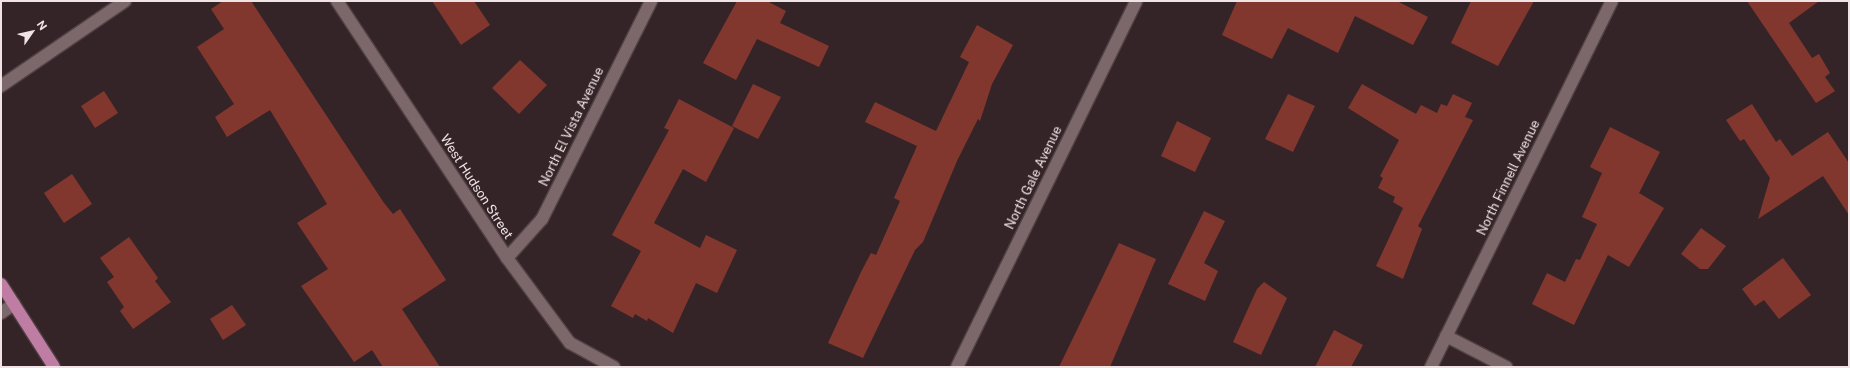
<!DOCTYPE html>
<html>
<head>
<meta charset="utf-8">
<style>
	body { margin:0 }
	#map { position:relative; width:1850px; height:368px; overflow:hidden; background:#352427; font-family:"Public Sans",sans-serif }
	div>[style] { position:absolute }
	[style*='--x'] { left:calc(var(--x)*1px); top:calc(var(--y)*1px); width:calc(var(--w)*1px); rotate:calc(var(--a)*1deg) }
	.building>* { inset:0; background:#82372e }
	.roads { filter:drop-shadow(1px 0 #4f4043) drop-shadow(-1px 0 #4f4043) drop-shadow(0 1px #4f4043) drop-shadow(0 -1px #4f4043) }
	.minor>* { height:12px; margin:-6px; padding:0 6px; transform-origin:6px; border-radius:6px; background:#7c676b }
	.major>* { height:12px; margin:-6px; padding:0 6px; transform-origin:6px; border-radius:6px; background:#c07da3 }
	span { translate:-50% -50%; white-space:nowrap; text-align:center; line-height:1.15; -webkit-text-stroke:3px #352427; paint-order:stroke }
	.street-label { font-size:13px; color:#efe3e5 }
	.frame { position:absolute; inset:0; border:2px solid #efe3e5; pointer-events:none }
	.north { position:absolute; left:12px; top:12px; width:40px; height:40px; -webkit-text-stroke:3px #352427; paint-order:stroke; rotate:56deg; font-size:11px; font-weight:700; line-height:16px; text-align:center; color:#efe3e5 }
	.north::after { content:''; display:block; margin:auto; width:14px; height:18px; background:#efe3e5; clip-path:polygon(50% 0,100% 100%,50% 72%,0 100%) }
</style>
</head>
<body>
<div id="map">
	<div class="building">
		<i style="clip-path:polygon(223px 1px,251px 1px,384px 203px,393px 214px,400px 209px,446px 280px,402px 309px,440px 367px,383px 367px,372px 350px,354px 362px,301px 286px,328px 269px,297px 223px,327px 204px,270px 110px,227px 137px,215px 117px,234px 104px,197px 47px,224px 29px,211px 9px)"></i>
		<i style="clip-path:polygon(432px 1px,474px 1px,490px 25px,461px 45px)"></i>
		<i style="clip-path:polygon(737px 1px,767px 1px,786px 11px,780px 23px,829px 46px,819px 67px,757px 39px,736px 80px,703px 63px)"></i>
		<i style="clip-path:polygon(1237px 1px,1397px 1px,1428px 17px,1413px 45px,1355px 16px,1338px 53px,1288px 28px,1272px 59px,1222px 35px)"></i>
		<i style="clip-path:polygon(1471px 1px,1534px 1px,1498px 66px,1451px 43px)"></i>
		<i style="clip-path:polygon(1747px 1px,1819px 1px,1789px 23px,1812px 58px,1819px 54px,1830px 73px,1825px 77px,1835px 91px,1816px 103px)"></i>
		<i style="clip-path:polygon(977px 25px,1013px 45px,992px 84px,980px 121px,978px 119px,957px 161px,923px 242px,915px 250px,863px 358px,828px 343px,861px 272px,871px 253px,876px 255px,900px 201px,894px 198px,917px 146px,865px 122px,875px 102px,936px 131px,969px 62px,960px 57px)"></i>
		<i style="clip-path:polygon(520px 60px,547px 85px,519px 114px,492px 88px)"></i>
		<i style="clip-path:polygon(753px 84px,781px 97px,758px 139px,732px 126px)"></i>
		<i style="clip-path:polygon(1362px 84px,1416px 114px,1421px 105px,1437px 113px,1441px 104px,1447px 106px,1453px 94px,1472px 103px,1465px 117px,1473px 120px,1418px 226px,1422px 229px,1403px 279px,1376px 266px,1403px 208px,1393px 202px,1395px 197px,1378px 188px,1383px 178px,1380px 176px,1399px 140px,1348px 108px)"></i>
		<i style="clip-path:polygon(104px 91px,118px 113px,95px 128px,81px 106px)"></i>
		<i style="clip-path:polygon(1288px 94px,1315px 106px,1293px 152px,1265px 139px)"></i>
		<i style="clip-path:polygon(679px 99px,734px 128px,706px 182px,683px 169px,654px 223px,700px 248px,706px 235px,737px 250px,717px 293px,696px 283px,673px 333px,648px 318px,647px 321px,635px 314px,633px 318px,611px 306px,641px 251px,612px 235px,669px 130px,664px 128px)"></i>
		<i style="clip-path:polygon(1752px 104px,1776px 142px,1780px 139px,1792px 156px,1828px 132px,1849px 163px,1849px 215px,1823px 176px,1758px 219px,1770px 178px,1744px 139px,1740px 141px,1726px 120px)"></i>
		<i style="clip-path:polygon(1177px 121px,1211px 138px,1195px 172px,1161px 156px)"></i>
		<i style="clip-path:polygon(1610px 127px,1660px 152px,1639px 193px,1664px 208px,1629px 267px,1608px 255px,1574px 325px,1532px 304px,1547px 273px,1565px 282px,1576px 259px,1580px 260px,1597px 224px,1582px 217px,1602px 173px,1590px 167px)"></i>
		<i style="clip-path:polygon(72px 174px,92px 204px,64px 223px,44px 193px)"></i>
		<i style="clip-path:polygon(1204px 211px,1225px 221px,1204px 263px,1218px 271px,1205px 301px,1168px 284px)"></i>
		<i style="clip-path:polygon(1701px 228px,1726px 246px,1708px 269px,1700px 269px,1681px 254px)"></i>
		<i style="clip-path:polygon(129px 237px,158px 278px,155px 281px,171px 302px,133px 329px,120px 311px,124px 307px,107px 282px,114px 277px,100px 258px)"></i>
		<i style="clip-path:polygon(1119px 243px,1156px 259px,1110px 367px,1059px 367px)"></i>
		<i style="clip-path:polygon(1783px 258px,1811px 295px,1779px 319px,1764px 300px,1755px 306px,1742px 289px)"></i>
		<i style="clip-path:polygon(1264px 282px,1287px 298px,1261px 355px,1233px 342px,1257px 289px)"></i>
		<i style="clip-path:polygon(232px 305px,246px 325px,223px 340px,210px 319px)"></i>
		<i style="clip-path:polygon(1334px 330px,1363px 345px,1351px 367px,1315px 367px)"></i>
	</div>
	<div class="roads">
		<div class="minor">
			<i style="--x:337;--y:1;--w:308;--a:56.5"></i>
			<i style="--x:507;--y:258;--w:106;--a:53.5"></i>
			<i style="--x:570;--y:343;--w:50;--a:28.6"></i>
			<i style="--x:1;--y:86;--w:150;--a:-34.4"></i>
			<i style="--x:507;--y:258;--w:52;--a:-48.1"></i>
			<i style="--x:542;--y:219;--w:244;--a:-63.4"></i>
			<i style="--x:1;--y:313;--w:16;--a:-35"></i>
			<i style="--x:1446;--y:336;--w:68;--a:27.3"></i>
			<i style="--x:957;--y:367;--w:407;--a:-63.9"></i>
			<i style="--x:1431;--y:367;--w:408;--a:-63.7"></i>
		</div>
		<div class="major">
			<i style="--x:1;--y:284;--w:98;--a:57.4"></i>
		</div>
	</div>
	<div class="street-label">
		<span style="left:572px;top:127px;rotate:-64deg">North El Vista Avenue</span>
		<span style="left:1034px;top:178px;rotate:-64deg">North Gale Avenue</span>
		<span style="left:1509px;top:178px;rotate:-64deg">North Finnell Avenue</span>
		<span style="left:476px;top:187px;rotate:57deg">West Hudson Street</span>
	</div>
	<div class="frame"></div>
	<div class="north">N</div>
</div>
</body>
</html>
